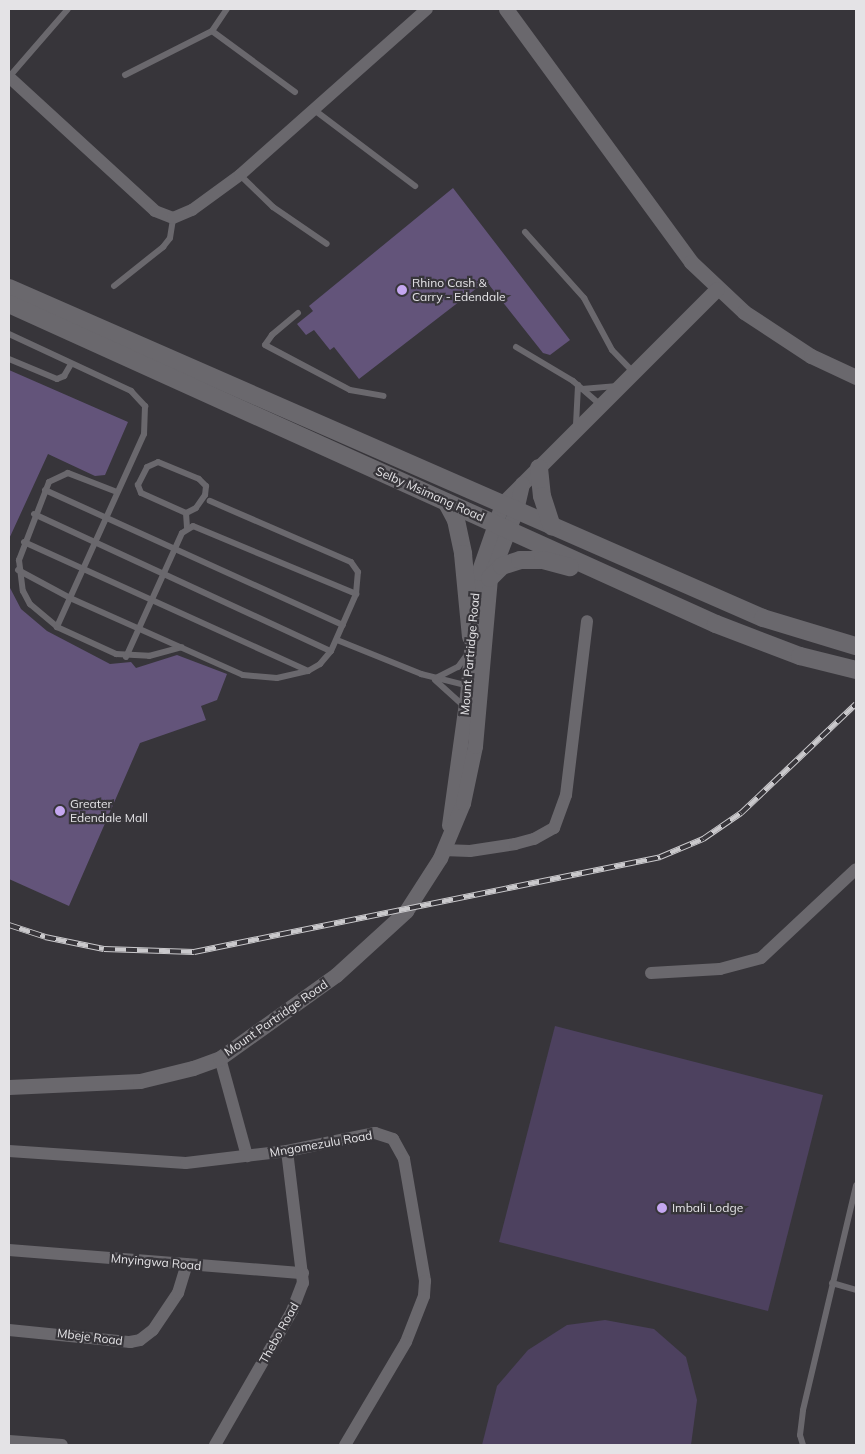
<!DOCTYPE html>
<html>
<head>
<meta charset="utf-8">
<style>
	body { margin:0 }
	#map { position:relative; width:865px; height:1454px; overflow:hidden; background:#37353a; font-family:Mulish,sans-serif }
	div>[style] { position:absolute }
	[style*='--x'] { left:calc(var(--x)*1px); top:calc(var(--y)*1px); width:calc(var(--w)*1px); rotate:calc(var(--a)*1deg) }
	.green>* { inset:0; background:#4d415f }
	.building>* { inset:0; background:#63547a }
	.service>* { height:6px; margin:-3px; padding:0 3px; transform-origin:3px; border-radius:3px; background:#6a686d }
	.minor>* { height:12px; margin:-6px; padding:0 6px; transform-origin:6px; border-radius:6px; background:#6a686d }
	.tertiary>* { height:15px; margin:-7.5px; padding:0 7.5px; transform-origin:7.5px; border-radius:7.5px; background:#6a686d }
	.secondary>* { height:18px; margin:-9px; padding:0 9px; transform-origin:9px; border-radius:9px; background:#6a686d }
	.rail>* { height:5.5px; margin-top:-2.75px; transform-origin:0; background:repeating-linear-gradient(90deg,#37353a 0 11px,#cac9cc 0 22px); box-sizing:border-box; border-block:1px solid #cac9cc }
	.dots>* { width:14px; height:14px; translate:-50% -50%; box-sizing:border-box; border:2px solid #37353a; border-radius:50% }
	span { translate:-50% -50%; white-space:nowrap; text-align:center; line-height:1.15; -webkit-text-stroke:4.5px #37353a; paint-order:stroke }
	.poi-label { font-size:12px; color:#e4e3e6 }
	.left { translate:0 -50%; text-align:left }
	.street-label { font-size:12px; color:#e4e3e6 }
	.frame { position:absolute; inset:0; border:10px solid #e4e3e6; pointer-events:none }
</style>
</head>
<body>
<div id="map">
	<div class="green">
		<i style="clip-path:polygon(555px 1026px,823px 1095px,768px 1311px,499px 1242px)"></i>
		<i style="clip-path:polygon(605px 1320px,654px 1329px,686px 1357px,697px 1400px,691px 1445px,482px 1445px,497px 1386px,528px 1350px,567px 1325px)"></i>
	</div>
	<div class="building">
		<i style="clip-path:polygon(453px 188px,570px 340px,550px 355px,543px 353px,486px 281px,359px 379px,334px 347px,330px 350px,314px 330px,306px 335px,297px 324px,313px 311px,309px 306px)"></i>
		<i style="clip-path:polygon(9px 370px,128px 422px,105px 475px,95px 476px,48px 454px,9px 539px)"></i>
		<i style="clip-path:polygon(9px 586px,21px 609px,47px 631px,110px 664px,131px 662px,136px 668px,177px 655px,227px 674px,217px 700px,201px 706px,206px 720px,140px 743px,69px 906px,9px 879px)"></i>
	</div>
	<div class="service">
		<i style="--x:212;--y:31;--w:103;--a:36.3"></i>
		<i style="--x:125;--y:75;--w:97;--a:-26.8"></i>
		<i style="--x:212;--y:31;--w:27;--a:-56"></i>
		<i style="--x:9;--y:77;--w:90;--a:-49.1"></i>
		<i style="--x:313;--y:109;--w:128;--a:37"></i>
		<i style="--x:240;--y:175;--w:46;--a:44.1"></i>
		<i style="--x:273;--y:207;--w:65;--a:34.4"></i>
		<i style="--x:525;--y:232;--w:89;--a:48.2"></i>
		<i style="--x:584;--y:298;--w:59;--a:61.7"></i>
		<i style="--x:612;--y:350;--w:30;--a:46"></i>
		<i style="--x:114;--y:286;--w:63;--a:-38.5"></i>
		<i style="--x:163;--y:247;--w:11;--a:-52"></i>
		<i style="--x:170;--y:238;--w:20;--a:-81"></i>
		<i style="--x:298;--y:313;--w:34;--a:140"></i>
		<i style="--x:272;--y:335;--w:12;--a:125"></i>
		<i style="--x:265;--y:345;--w:96;--a:27.9"></i>
		<i style="--x:350;--y:390;--w:34;--a:10"></i>
		<i style="--x:9;--y:334;--w:135;--a:25"></i>
		<i style="--x:131;--y:391;--w:21;--a:47"></i>
		<i style="--x:145;--y:406;--w:28;--a:92"></i>
		<i style="--x:144;--y:434;--w:212;--a:114.3"></i>
		<i style="--x:516;--y:347;--w:66;--a:30.8"></i>
		<i style="--x:573;--y:381;--w:37;--a:41"></i>
		<i style="--x:9;--y:359;--w:52;--a:22.6"></i>
		<i style="--x:57;--y:379;--w:8;--a:-23"></i>
		<i style="--x:64;--y:376;--w:14;--a:-60"></i>
		<i style="--x:582;--y:389;--w:33;--a:-5"></i>
		<i style="--x:576;--y:425;--w:40;--a:-87.1"></i>
		<i style="--x:158;--y:462;--w:44;--a:22.5"></i>
		<i style="--x:199;--y:479;--w:10;--a:45"></i>
		<i style="--x:206;--y:486;--w:9;--a:96"></i>
		<i style="--x:205;--y:495;--w:16;--a:125"></i>
		<i style="--x:196;--y:508;--w:11;--a:153"></i>
		<i style="--x:186;--y:513;--w:49;--a:-156"></i>
		<i style="--x:141;--y:493;--w:9;--a:-111"></i>
		<i style="--x:138;--y:485;--w:20;--a:-63"></i>
		<i style="--x:147;--y:467;--w:12;--a:-24"></i>
		<i style="--x:45;--y:490;--w:327;--a:24.4"></i>
		<i style="--x:117;--y:492;--w:53;--a:-158.8"></i>
		<i style="--x:68;--y:473;--w:21;--a:155"></i>
		<i style="--x:49;--y:482;--w:84;--a:111"></i>
		<i style="--x:19;--y:560;--w:31;--a:83"></i>
		<i style="--x:23;--y:591;--w:15;--a:62"></i>
		<i style="--x:30;--y:604;--w:35;--a:40"></i>
		<i style="--x:57;--y:627;--w:65;--a:24.6"></i>
		<i style="--x:116;--y:654;--w:33;--a:3"></i>
		<i style="--x:149;--y:656;--w:34;--a:-15"></i>
		<i style="--x:186;--y:513;--w:15;--a:86"></i>
		<i style="--x:34;--y:514;--w:327;--a:24.8"></i>
		<i style="--x:24;--y:542;--w:312;--a:24.4"></i>
		<i style="--x:18;--y:570;--w:59;--a:28.3"></i>
		<i style="--x:70;--y:598;--w:189;--a:24"></i>
		<i style="--x:243;--y:675;--w:34;--a:5"></i>
		<i style="--x:277;--y:678;--w:32;--a:-13"></i>
		<i style="--x:308;--y:671;--w:14;--a:-30"></i>
		<i style="--x:320;--y:664;--w:17;--a:-50"></i>
		<i style="--x:331;--y:651;--w:62;--a:-66.3"></i>
		<i style="--x:356;--y:594;--w:22;--a:-85"></i>
		<i style="--x:358;--y:572;--w:12;--a:-125"></i>
		<i style="--x:351;--y:562;--w:154;--a:-156.6"></i>
		<i style="--x:337;--y:640;--w:91;--a:22"></i>
		<i style="--x:421;--y:674;--w:49;--a:14"></i>
		<i style="--x:126;--y:657;--w:136;--a:-65.7"></i>
		<i style="--x:182;--y:533;--w:13;--a:-32"></i>
		<i style="--x:193;--y:526;--w:177;--a:22.6"></i>
		<i style="--x:436;--y:678;--w:25;--a:-27"></i>
		<i style="--x:458;--y:667;--w:14;--a:-54"></i>
		<i style="--x:435;--y:680;--w:38;--a:42"></i>
		<i style="--x:832;--y:1283;--w:25;--a:16"></i>
		<i style="--x:803;--y:1445;--w:10;--a:-107"></i>
		<i style="--x:800;--y:1435;--w:25;--a:-83"></i>
		<i style="--x:803;--y:1410;--w:231;--a:-76.7"></i>
	</div>
	<div class="minor">
		<i style="--x:9;--y:77;--w:198;--a:42.5"></i>
		<i style="--x:155;--y:211;--w:19;--a:21"></i>
		<i style="--x:173;--y:218;--w:21;--a:-23"></i>
		<i style="--x:192;--y:210;--w:59;--a:-36.1"></i>
		<i style="--x:240;--y:175;--w:250;--a:-41.6"></i>
		<i style="--x:443;--y:850;--w:27;--a:2"></i>
		<i style="--x:470;--y:851;--w:46;--a:-8.8"></i>
		<i style="--x:515;--y:844;--w:20;--a:-15"></i>
		<i style="--x:534;--y:839;--w:23;--a:-29"></i>
		<i style="--x:554;--y:828;--w:35;--a:-70"></i>
		<i style="--x:566;--y:795;--w:175;--a:-83.1"></i>
		<i style="--x:651;--y:973;--w:69;--a:-3.3"></i>
		<i style="--x:720;--y:969;--w:42;--a:-15"></i>
		<i style="--x:761;--y:958;--w:130;--a:-43.1"></i>
		<i style="--x:220;--y:1058;--w:102;--a:74.6"></i>
		<i style="--x:9;--y:1151;--w:177;--a:3.9"></i>
		<i style="--x:186;--y:1163;--w:102;--a:-6.8"></i>
		<i style="--x:287;--y:1151;--w:90;--a:-11.6"></i>
		<i style="--x:375;--y:1133;--w:19;--a:18"></i>
		<i style="--x:393;--y:1139;--w:23;--a:61"></i>
		<i style="--x:404;--y:1159;--w:124;--a:80.2"></i>
		<i style="--x:425;--y:1281;--w:15;--a:94"></i>
		<i style="--x:424;--y:1296;--w:49;--a:111.4"></i>
		<i style="--x:406;--y:1342;--w:120;--a:120.6"></i>
		<i style="--x:9;--y:1250;--w:295;--a:4.5"></i>
		<i style="--x:9;--y:1330;--w:122;--a:5.7"></i>
		<i style="--x:130;--y:1342;--w:10;--a:-11"></i>
		<i style="--x:140;--y:1340;--w:16;--a:-38"></i>
		<i style="--x:153;--y:1330;--w:45;--a:-56"></i>
		<i style="--x:178;--y:1293;--w:30;--a:-73"></i>
		<i style="--x:9;--y:1441;--w:53;--a:4.3"></i>
		<i style="--x:215;--y:1445;--w:155;--a:-60.1"></i>
		<i style="--x:292;--y:1311;--w:30;--a:-69"></i>
		<i style="--x:303;--y:1283;--w:133;--a:-96.9"></i>
	</div>
	<div class="tertiary">
		<i style="--x:506;--y:9;--w:313;--a:53.8"></i>
		<i style="--x:691;--y:262;--w:73;--a:43.3"></i>
		<i style="--x:744;--y:312;--w:80;--a:33.3"></i>
		<i style="--x:811;--y:356;--w:50;--a:25"></i>
		<i style="--x:449;--y:825;--w:130;--a:-82.1"></i>
		<i style="--x:467;--y:696;--w:123;--a:-84.9"></i>
		<i style="--x:478;--y:573;--w:73;--a:-70.8"></i>
		<i style="--x:502;--y:504;--w:304;--a:-45"></i>
		<i style="--x:9;--y:1087;--w:131;--a:-2.6"></i>
		<i style="--x:140;--y:1081;--w:55;--a:-13.8"></i>
		<i style="--x:193;--y:1068;--w:29;--a:-20"></i>
		<i style="--x:220;--y:1058;--w:143;--a:-35.6"></i>
		<i style="--x:336;--y:975;--w:95;--a:-42.4"></i>
		<i style="--x:406;--y:911;--w:63;--a:-57.3"></i>
		<i style="--x:440;--y:858;--w:60;--a:-67.3"></i>
		<i style="--x:463;--y:803;--w:58;--a:-78.1"></i>
		<i style="--x:475;--y:746;--w:169;--a:-84.9"></i>
		<i style="--x:490;--y:578;--w:73;--a:-69.1"></i>
		<i style="--x:516;--y:510;--w:27;--a:-77"></i>
	</div>
	<div class="secondary">
		<i style="--x:9;--y:288;--w:823;--a:23.64"></i>
		<i style="--x:763;--y:618;--w:97;--a:16.8"></i>
		<i style="--x:9;--y:304;--w:776;--a:24.35"></i>
		<i style="--x:716;--y:624;--w:90;--a:20.9"></i>
		<i style="--x:800;--y:656;--w:58;--a:14"></i>
		<i style="--x:539;--y:468;--w:28;--a:84"></i>
		<i style="--x:542;--y:496;--w:32;--a:72"></i>
		<i style="--x:447;--y:503;--w:19;--a:62"></i>
		<i style="--x:456;--y:520;--w:35;--a:78"></i>
		<i style="--x:463;--y:554;--w:83;--a:84.5"></i>
		<i style="--x:490;--y:578;--w:17;--a:-45"></i>
		<i style="--x:502;--y:566;--w:19;--a:-18"></i>
		<i style="--x:520;--y:560;--w:23;--a:0"></i>
		<i style="--x:543;--y:560;--w:28;--a:15"></i>
	</div>
	<div class="rail">
		<i style="--x:9;--y:925;--w:38;--a:18"></i>
		<i style="--x:45;--y:937;--w:60;--a:11.5"></i>
		<i style="--x:104;--y:949;--w:90;--a:1.9"></i>
		<i style="--x:194;--y:952;--w:476;--a:-11.5"></i>
		<i style="--x:660;--y:857;--w:47;--a:-22.7"></i>
		<i style="--x:703;--y:839;--w:46;--a:-34.4"></i>
		<i style="--x:741;--y:813;--w:158;--a:-43.5"></i>
	</div>
	<div class="dots">
		<i style="left:402px;top:290px;background:#c5a7f1"></i>
		<i style="left:60px;top:811px;background:#c5a7f1"></i>
		<i style="left:662px;top:1208px;background:#c5a7f1"></i>
	</div>
	<div class="poi-label">
		<span class="left" style="left:412px;top:290px">Rhino Cash &amp;<br>Carry - Edendale</span>
		<span class="left" style="left:70px;top:811px">Greater<br>Edendale Mall</span>
		<span class="left" style="left:672px;top:1208px">Imbali Lodge</span>
	</div>
	<div class="street-label">
		<span style="left:430px;top:494px;rotate:24deg">Selby Msimang Road</span>
		<span style="left:470px;top:654px;rotate:-85deg">Mount Partridge Road</span>
		<span style="left:276px;top:1018px;rotate:-35deg">Mount Partridge Road</span>
		<span style="left:321px;top:1144px;rotate:-10deg">Mngomezulu Road</span>
		<span style="left:156px;top:1262px;rotate:5deg">Mnyingwa Road</span>
		<span style="left:279px;top:1333px;rotate:-61deg">Thebo Road</span>
		<span style="left:90px;top:1337px;rotate:7deg">Mbeje Road</span>
	</div>
	<div class="frame"></div>
</div>
</body>
</html>
